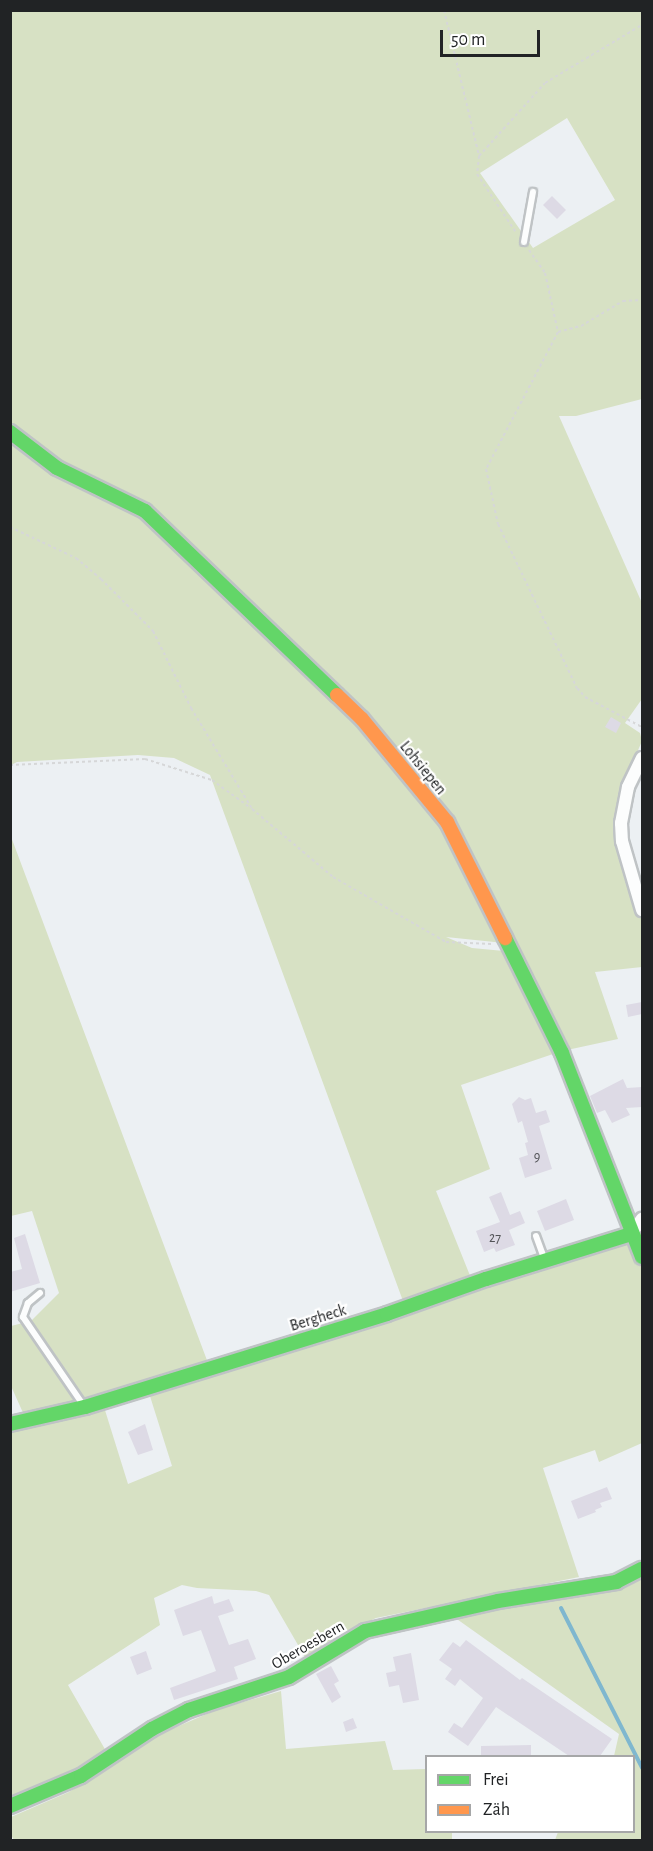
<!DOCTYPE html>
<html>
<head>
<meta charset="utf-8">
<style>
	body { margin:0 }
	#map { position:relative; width:653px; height:1851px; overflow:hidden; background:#ecf0f3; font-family:"Alegreya Sans",sans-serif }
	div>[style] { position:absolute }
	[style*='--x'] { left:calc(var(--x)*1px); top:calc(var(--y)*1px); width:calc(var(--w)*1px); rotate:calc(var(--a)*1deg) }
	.green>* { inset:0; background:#d7e1c4 }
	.stream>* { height:4px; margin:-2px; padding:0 2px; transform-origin:2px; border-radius:2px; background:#7fb7cf }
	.building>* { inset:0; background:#dddae5 }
	.path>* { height:2px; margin-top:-1px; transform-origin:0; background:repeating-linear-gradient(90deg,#d6d7d8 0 3px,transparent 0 6px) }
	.roads { filter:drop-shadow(2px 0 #bfc3c5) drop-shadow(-2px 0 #bfc3c5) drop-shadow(0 2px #bfc3c5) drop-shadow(0 -2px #bfc3c5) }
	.lane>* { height:6px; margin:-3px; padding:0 3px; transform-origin:3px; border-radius:3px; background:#fcfdfd }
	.street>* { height:12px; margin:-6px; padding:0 6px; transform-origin:6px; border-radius:6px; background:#fcfdfd }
	.fast>* { height:14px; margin:-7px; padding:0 7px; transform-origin:7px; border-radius:7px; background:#63d668 }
	.slow>* { height:14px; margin:-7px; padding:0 7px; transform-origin:7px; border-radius:7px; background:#ff974d }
	span { translate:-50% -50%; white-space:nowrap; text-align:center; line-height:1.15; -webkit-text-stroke:4.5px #fff; paint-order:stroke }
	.number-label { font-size:14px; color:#525357 }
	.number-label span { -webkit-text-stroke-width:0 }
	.street-label { font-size:16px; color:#212325 }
	.frame { position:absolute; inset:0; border:12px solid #212325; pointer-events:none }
	.legend { position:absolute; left:425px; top:1755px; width:210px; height:78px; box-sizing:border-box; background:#fff; border:2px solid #a6a7a8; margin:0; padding:8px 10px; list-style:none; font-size:18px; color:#212325 }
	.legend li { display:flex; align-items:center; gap:12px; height:30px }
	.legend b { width:30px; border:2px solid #a6a7a8 }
	.scale { position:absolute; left:440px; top:30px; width:100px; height:27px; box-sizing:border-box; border:3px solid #212325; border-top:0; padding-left:8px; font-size:18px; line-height:21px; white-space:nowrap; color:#212325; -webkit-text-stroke:4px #fff; paint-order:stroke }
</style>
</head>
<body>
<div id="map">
	<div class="green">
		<i style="clip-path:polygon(evenodd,10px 11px,642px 11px,642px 399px,576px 416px,559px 416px,642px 603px,642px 699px,625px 723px,640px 733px,642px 741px,627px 776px,616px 815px,618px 847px,642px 921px,642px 967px,595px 972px,618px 1039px,567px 1050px,463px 836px,504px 943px,446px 937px,472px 948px,504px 951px,556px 1053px,461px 1085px,490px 1169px,436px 1191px,471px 1278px,403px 1301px,210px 775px,174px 758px,138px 755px,17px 762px,11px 765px,10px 11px,567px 118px,615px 200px,533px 248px,480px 173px,567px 118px)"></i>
		<i style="clip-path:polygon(10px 834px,208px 1363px,81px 1403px,24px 1415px,11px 1386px,11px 1326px,31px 1321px,59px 1293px,32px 1211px,11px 1216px)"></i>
		<i style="clip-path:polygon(620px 1242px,631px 1247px,642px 1265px,642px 1443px,599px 1462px,595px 1450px,543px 1468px,579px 1577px,376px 1618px,339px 1635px,305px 1657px,269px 1595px,256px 1591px,197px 1588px,182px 1585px,154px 1598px,160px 1625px,68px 1685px,106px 1751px,75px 1771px,11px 1796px,11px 1429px,104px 1407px,128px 1484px,172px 1466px,149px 1393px)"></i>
		<i style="clip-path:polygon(642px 1578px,642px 1840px,528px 1840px,555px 1840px,558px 1832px,634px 1832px,634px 1756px,614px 1756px,619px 1734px,454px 1617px,627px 1587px)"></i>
		<i style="clip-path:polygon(281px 1691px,286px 1749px,385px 1741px,393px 1770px,426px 1769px,426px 1832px,452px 1832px,452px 1840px,14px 1840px,11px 1835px,11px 1817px,69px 1792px,158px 1735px,216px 1710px)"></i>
	</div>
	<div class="stream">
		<i style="--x:561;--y:1608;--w:179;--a:63.1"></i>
	</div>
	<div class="building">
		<i style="clip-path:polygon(552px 196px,566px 210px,557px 219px,543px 205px)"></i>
		<i style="clip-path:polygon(611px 717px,621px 723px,616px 733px,605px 727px)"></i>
		<i style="clip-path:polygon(642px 1002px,642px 1014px,628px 1017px,626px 1005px)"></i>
		<i style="clip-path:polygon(623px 1079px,627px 1088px,642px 1087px,642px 1107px,626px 1108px,630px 1115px,612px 1123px,605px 1110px,597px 1113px,590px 1096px)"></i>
		<i style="clip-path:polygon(519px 1097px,525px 1100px,531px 1098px,536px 1113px,546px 1110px,550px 1122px,539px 1126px,552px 1169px,525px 1178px,519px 1158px,528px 1155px,525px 1143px,528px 1142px,522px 1121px,518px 1123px,512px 1104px)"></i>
		<i style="clip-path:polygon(501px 1192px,510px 1215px,520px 1211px,525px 1223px,509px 1230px,515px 1245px,496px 1252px,494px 1248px,484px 1252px,476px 1231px,500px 1222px,489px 1197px)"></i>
		<i style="clip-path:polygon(566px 1199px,574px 1220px,545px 1231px,537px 1211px)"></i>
		<i style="clip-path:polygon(25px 1234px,40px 1283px,10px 1292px,10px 1272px,22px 1269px,14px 1238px)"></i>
		<i style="clip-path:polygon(145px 1424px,153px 1450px,138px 1455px,128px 1432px)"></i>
		<i style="clip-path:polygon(607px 1487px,612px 1499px,600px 1503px,602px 1507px,595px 1510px,596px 1512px,578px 1519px,571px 1501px)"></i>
		<i style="clip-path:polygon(212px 1596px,214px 1604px,229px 1599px,234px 1611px,218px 1616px,229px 1645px,248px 1639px,256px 1659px,234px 1667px,238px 1679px,174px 1700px,170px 1688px,216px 1671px,201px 1630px,183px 1636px,174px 1610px)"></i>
		<i style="clip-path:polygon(466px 1640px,520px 1680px,522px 1678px,612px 1739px,600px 1756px,569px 1756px,496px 1707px,468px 1746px,448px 1732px,454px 1723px,462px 1728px,483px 1698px,460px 1679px,455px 1686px,445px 1679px,452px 1669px,439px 1660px,453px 1642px,460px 1647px)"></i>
		<i style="clip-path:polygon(146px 1651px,152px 1669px,137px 1675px,130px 1657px)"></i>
		<i style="clip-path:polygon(411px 1653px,419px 1700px,403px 1703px,399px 1685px,389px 1687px,386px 1673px,396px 1671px,393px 1657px)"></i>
		<i style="clip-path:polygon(331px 1666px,339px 1681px,334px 1684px,341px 1697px,332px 1703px,316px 1674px)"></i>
		<i style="clip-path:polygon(353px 1718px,357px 1728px,346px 1732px,343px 1722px)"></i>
		<i style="clip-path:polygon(531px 1745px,531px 1756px,481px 1756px,481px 1746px)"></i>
	</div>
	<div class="path">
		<i style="--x:444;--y:10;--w:150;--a:76.5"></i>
		<i style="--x:479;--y:156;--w:18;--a:96"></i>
		<i style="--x:477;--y:174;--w:69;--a:56.3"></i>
		<i style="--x:479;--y:156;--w:98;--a:-47.9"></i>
		<i style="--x:545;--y:83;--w:113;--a:-30.9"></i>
		<i style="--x:529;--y:250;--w:28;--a:55"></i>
		<i style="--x:545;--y:273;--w:60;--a:77.6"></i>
		<i style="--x:558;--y:332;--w:155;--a:117.7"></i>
		<i style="--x:486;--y:469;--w:56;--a:77.7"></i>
		<i style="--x:498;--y:524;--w:182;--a:64.3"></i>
		<i style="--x:577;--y:688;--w:12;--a:48"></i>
		<i style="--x:585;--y:697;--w:64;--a:27.8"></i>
		<i style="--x:558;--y:332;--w:24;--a:-15"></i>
		<i style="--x:581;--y:326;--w:49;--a:-30.8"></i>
		<i style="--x:623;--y:301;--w:19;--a:-3"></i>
		<i style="--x:10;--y:527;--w:73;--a:25.2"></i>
		<i style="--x:76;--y:558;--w:33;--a:40"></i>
		<i style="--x:101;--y:579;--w:74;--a:45"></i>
		<i style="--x:153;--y:631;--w:86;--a:63.7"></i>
		<i style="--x:191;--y:708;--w:116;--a:58.8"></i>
		<i style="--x:10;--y:765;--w:135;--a:-2.5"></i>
		<i style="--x:145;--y:759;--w:70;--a:17.4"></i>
		<i style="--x:212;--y:780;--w:49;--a:35.9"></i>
		<i style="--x:252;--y:809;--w:106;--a:40"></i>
		<i style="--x:333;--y:877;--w:130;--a:29.9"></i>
		<i style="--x:446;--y:942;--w:46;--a:2.5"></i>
	</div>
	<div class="roads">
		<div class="lane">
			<i style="--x:524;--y:242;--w:51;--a:-79.8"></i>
			<i style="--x:536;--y:1236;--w:23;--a:70"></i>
			<i style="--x:40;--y:1293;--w:16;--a:140"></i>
			<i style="--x:28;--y:1303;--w:15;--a:110"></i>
			<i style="--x:23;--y:1317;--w:108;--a:55.6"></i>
		</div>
		<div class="street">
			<i style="--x:642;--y:758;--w:32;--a:116"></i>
			<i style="--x:628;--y:787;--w:37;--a:101"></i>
			<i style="--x:621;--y:823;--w:18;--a:87"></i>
			<i style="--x:622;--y:841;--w:72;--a:73.8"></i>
			<i style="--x:631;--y:1234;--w:19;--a:-54"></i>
		</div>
		<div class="fast">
			<i style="--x:10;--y:432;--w:59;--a:37.5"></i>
			<i style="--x:57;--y:468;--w:98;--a:26"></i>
			<i style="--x:145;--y:511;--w:266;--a:43.8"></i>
			<i style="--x:505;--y:938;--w:128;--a:63.6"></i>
			<i style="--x:562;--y:1053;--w:219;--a:68.6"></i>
			<i style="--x:10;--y:1424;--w:77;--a:-12.8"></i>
			<i style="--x:85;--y:1407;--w:316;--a:-17.1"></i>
			<i style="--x:387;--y:1314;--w:105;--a:-19.5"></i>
			<i style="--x:486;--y:1279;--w:152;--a:-17.2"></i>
			<i style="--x:10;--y:1806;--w:77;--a:-22.9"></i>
			<i style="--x:81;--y:1776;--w:85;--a:-33.5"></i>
			<i style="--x:152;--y:1729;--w:42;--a:-27.2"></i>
			<i style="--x:189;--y:1710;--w:105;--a:-18.3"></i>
			<i style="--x:289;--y:1677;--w:89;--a:-31.2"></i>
			<i style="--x:365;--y:1631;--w:136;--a:-12.7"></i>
			<i style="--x:498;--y:1601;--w:120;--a:-9.1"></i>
			<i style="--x:616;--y:1582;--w:29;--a:-27"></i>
		</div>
		<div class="slow">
			<i style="--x:337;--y:695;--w:35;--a:44"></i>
			<i style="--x:362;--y:719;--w:134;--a:50.5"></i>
			<i style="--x:447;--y:822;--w:130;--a:63.4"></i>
		</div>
	</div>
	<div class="number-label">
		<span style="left:537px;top:1157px">9</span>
		<span style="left:495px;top:1238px">27</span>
	</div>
	<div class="street-label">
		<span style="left:423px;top:768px;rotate:51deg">Lohsiepen</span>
		<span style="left:318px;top:1318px;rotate:-17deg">Bergheck</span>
		<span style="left:308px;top:1645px;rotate:-30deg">Oberoesbern</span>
	</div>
	<div class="frame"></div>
	<ul class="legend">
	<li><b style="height:8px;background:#63d668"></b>Frei</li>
	<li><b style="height:8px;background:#ff974d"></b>Zäh</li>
	</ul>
	<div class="scale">50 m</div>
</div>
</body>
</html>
